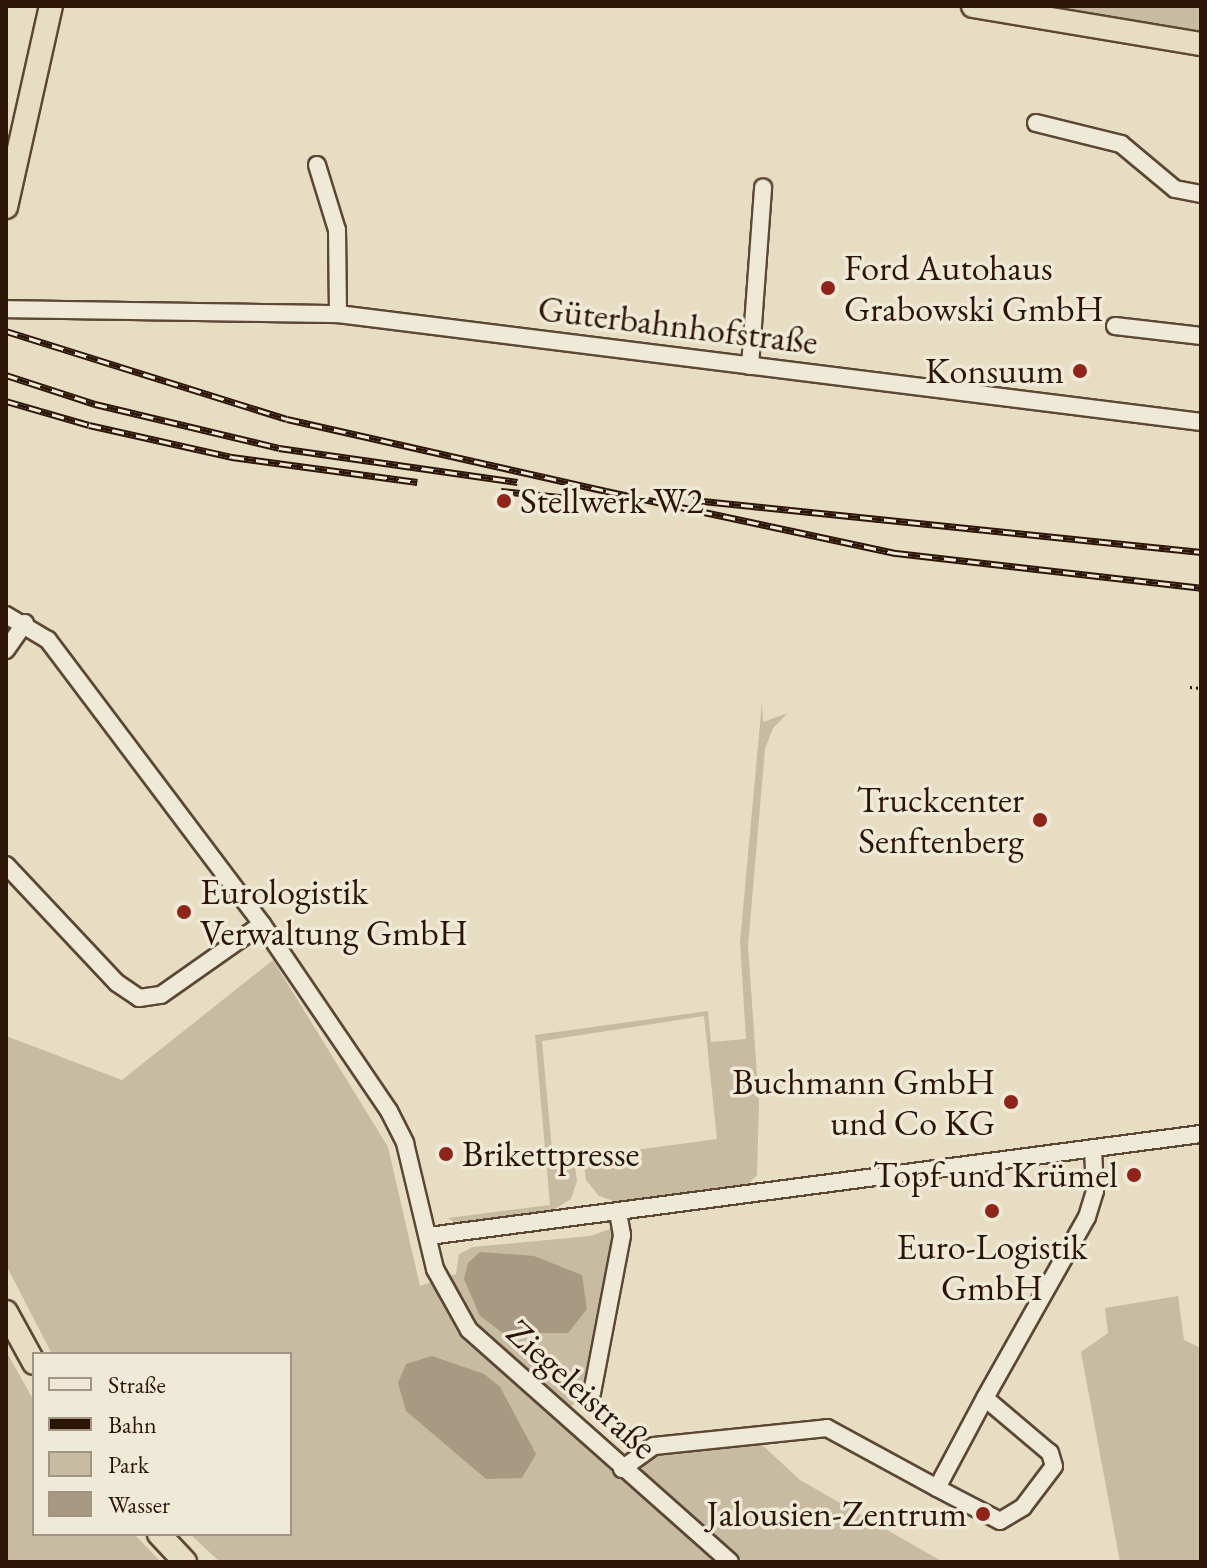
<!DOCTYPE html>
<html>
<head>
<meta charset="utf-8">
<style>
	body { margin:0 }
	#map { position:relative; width:1207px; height:1568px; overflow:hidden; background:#e7ddc2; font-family:"EB Garamond",serif }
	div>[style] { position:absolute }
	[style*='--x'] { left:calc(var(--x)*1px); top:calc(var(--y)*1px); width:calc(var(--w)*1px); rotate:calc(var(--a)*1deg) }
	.green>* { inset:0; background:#c7bba2 }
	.water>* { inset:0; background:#a89982 }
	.path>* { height:3px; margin-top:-1.5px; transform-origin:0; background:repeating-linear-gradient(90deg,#2d1506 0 2px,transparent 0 6px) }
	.roads { filter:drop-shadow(2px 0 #5c4735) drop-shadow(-2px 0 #5c4735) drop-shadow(0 2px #5c4735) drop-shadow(0 -2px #5c4735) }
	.minor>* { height:16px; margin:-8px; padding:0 8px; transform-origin:8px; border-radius:8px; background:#efe9d7 }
	.highway>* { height:22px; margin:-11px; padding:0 11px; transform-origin:11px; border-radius:11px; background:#e7ddc2 }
	.rail>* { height:7px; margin-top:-3.5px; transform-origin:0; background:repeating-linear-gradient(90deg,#efe9d7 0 12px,#2d1506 0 24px); box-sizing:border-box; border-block:2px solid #2d1506 }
	.dots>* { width:22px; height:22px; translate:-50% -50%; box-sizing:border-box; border:4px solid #efe9d7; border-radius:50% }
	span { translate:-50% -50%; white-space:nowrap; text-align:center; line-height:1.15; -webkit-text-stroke:7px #efe9d7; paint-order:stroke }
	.poi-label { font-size:36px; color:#2d1506 }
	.left { translate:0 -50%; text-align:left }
	.right { translate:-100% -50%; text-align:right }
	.street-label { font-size:36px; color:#2d1506 }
	.frame { position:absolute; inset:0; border:8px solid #2d1506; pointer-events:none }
	.legend { position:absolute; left:32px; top:1352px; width:260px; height:184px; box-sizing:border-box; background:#efe9d7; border:2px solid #a19483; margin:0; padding:10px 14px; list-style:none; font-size:24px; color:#2d1506 }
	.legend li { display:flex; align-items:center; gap:16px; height:40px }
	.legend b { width:40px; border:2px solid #a19483 }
</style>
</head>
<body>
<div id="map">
	<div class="green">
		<i style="clip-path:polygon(1017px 6px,1201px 6px,1201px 31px,1163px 25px)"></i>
		<i style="clip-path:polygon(762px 702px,763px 722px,788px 713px,773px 728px,765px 749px,748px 946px,759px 1103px,757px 1175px,745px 1187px,626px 1205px,599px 1196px,586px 1180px,583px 1157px,717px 1139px,704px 1016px,542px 1041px,553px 1161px,574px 1158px,577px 1181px,571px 1199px,548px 1213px,454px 1222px,448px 1218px,550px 1205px,535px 1035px,708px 1011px,711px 1042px,746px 1039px,740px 942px)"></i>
		<i style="clip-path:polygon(273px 960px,388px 1147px,420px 1286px,456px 1274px,459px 1254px,473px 1247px,590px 1236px,613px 1228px,584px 1396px,565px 1411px,727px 1562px,220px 1562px,190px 1534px,290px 1534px,290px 1354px,52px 1354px,6px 1265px,6px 1036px,122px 1080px)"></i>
		<i style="clip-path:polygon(1178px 1296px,1184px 1340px,1201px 1348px,1201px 1562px,1120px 1562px,1081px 1352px,1108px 1333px,1105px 1308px)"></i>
		<i style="clip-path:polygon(6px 1351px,34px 1401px,34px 1534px,134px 1534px,161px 1562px,6px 1562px)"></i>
		<i style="clip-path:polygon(758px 1441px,800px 1480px,943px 1562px,744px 1562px,641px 1476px,645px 1456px)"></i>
	</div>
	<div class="water">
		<i style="clip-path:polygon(480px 1252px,534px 1256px,582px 1275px,587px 1309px,568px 1333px,503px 1333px,480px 1316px,464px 1279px,468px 1263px)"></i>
		<i style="clip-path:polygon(432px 1356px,484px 1374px,500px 1387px,536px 1454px,522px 1478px,486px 1479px,406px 1411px,398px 1383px,406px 1364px)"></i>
	</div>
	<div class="path">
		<i style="--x:1190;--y:687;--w:11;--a:5"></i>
	</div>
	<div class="roads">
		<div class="minor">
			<i style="--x:1036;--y:123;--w:88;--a:13.9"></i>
			<i style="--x:1121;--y:144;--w:70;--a:39.8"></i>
			<i style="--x:1175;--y:189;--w:26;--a:11"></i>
			<i style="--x:317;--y:165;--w:68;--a:72.9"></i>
			<i style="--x:337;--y:230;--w:84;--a:89.3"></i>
			<i style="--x:6;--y:309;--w:332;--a:0.9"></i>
			<i style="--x:338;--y:314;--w:870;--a:7.13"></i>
			<i style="--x:1115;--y:326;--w:87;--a:6.6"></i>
			<i style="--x:750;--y:366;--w:179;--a:-85.8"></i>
			<i style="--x:6;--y:615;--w:49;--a:30.8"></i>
			<i style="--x:48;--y:640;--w:356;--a:53"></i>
			<i style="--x:262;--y:924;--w:226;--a:55.8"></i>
			<i style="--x:389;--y:1111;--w:36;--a:63"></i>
			<i style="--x:405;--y:1143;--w:130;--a:76.6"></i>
			<i style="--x:435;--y:1269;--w:70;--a:60.9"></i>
			<i style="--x:469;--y:1330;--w:349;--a:41.6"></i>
			<i style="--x:6;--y:650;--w:33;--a:-55"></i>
			<i style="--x:6;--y:865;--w:162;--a:46.8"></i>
			<i style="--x:117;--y:983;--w:27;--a:34"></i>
			<i style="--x:139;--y:998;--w:22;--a:-8"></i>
			<i style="--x:161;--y:995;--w:123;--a:-35.1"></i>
			<i style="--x:429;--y:1236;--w:779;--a:-7.53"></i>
			<i style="--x:592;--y:1393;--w:161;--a:-79.2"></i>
			<i style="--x:622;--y:1235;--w:22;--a:-100"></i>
			<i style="--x:985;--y:1398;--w:102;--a:118.1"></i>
			<i style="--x:937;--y:1488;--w:71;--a:27.6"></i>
			<i style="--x:1000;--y:1521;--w:27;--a:-31"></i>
			<i style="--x:1023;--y:1507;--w:51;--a:-52.9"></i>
			<i style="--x:1054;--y:1466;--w:14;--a:-107"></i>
			<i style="--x:1050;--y:1453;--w:85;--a:-139.8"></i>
			<i style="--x:985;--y:1398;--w:208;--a:-60.6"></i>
			<i style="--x:1087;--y:1217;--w:27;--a:-73"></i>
			<i style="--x:1095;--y:1191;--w:43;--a:-92.7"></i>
			<i style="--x:622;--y:1469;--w:39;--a:-36"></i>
			<i style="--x:654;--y:1446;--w:174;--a:-5.9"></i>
			<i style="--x:827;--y:1428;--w:125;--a:28.6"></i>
		</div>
		<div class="highway">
			<i style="--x:973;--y:6;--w:231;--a:9.5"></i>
			<i style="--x:6;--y:207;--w:206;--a:-77.4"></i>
			<i style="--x:6;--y:1312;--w:58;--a:61.2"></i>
			<i style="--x:159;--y:1534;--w:38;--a:47"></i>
		</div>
	</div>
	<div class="rail">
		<i style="--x:6;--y:331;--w:294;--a:17.4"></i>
		<i style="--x:287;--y:419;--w:327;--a:12.7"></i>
		<i style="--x:606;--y:491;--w:297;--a:12.1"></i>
		<i style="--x:896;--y:553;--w:307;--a:6.5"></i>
		<i style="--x:6;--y:375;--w:94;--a:18"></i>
		<i style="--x:95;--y:404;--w:189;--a:13.4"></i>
		<i style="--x:279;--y:448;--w:241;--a:8.1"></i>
		<i style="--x:6;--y:401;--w:86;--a:16.1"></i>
		<i style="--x:89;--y:425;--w:147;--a:12.6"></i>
		<i style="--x:232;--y:457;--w:187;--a:7.7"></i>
		<i style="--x:501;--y:491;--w:120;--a:5.8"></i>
		<i style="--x:693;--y:500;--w:511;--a:5.84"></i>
	</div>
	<div class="dots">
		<i style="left:828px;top:288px;background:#8f2418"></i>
		<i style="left:1080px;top:371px;background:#8f2418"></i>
		<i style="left:504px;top:501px;background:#8f2418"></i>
		<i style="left:1040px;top:820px;background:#8f2418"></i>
		<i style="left:184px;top:912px;background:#8f2418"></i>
		<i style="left:1011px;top:1102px;background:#8f2418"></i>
		<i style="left:446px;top:1154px;background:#8f2418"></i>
		<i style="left:1134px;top:1175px;background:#8f2418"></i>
		<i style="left:992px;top:1211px;background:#8f2418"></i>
		<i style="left:983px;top:1514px;background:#8f2418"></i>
	</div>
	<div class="poi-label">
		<span class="left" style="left:844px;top:288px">Ford Autohaus<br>Grabowski GmbH</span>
		<span class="right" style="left:1064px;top:371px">Konsuum</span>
		<span class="left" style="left:520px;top:501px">Stellwerk W2</span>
		<span class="right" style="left:1024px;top:820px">Truckcenter<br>Senftenberg</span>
		<span class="left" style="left:200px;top:912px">Eurologistik<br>Verwaltung GmbH</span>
		<span class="right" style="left:995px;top:1102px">Buchmann GmbH<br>und Co KG</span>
		<span class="left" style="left:462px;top:1154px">Brikettpresse</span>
		<span class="right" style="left:1118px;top:1175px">Topf und Krümel</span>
		<span style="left:992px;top:1267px">Euro-Logistik<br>GmbH</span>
		<span class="right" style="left:967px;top:1514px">Jalousien-Zentrum</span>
	</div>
	<div class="street-label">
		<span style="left:678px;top:325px;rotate:7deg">Güterbahnhofstraße</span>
		<span style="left:582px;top:1389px;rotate:42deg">Ziegeleistraße</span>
	</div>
	<div class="frame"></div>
	<ul class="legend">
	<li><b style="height:10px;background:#efe9d7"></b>Straße</li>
	<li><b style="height:10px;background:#2d1506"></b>Bahn</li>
	<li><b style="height:22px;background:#c7bba2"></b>Park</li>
	<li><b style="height:22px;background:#a89982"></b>Wasser</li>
	</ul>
</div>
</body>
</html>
